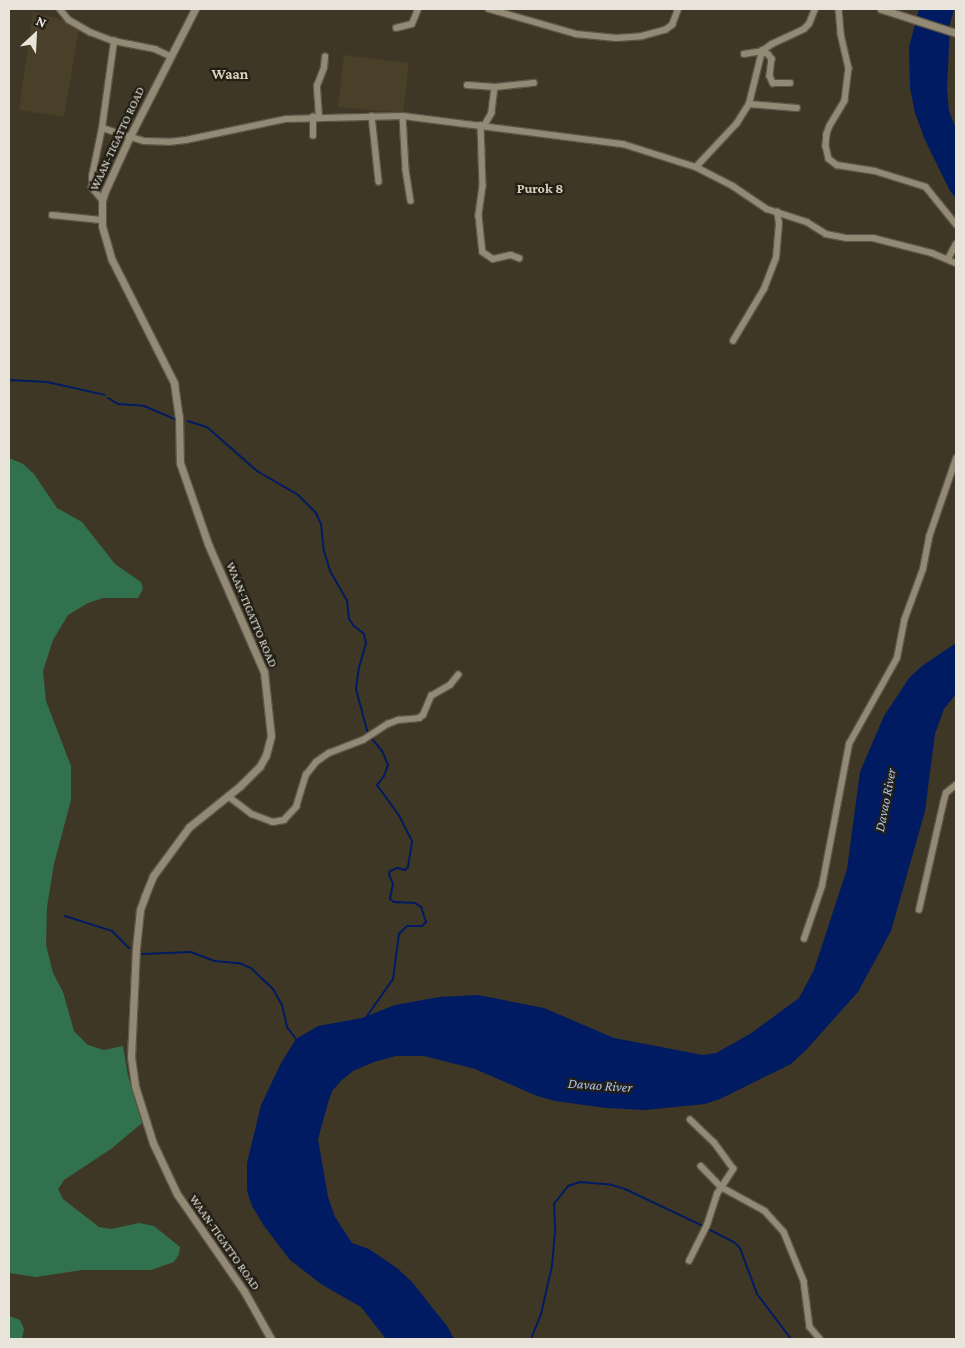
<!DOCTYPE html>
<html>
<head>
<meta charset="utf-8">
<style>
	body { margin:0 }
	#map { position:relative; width:965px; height:1348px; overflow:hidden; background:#3f3725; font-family:"Crimson Pro",serif }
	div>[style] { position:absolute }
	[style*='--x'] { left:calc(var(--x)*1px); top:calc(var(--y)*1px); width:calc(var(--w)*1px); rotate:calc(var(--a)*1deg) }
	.built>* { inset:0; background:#4a3f28 }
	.green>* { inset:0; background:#32714d }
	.water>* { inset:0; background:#001b62 }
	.stream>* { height:2px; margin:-1px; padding:0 1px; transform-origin:1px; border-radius:1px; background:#001b62 }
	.roads { filter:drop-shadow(1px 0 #5d5546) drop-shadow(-1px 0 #5d5546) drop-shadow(0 1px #5d5546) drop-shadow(0 -1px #5d5546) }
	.minor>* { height:5.5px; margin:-2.75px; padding:0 2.75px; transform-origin:2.75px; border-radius:2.75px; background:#938a76 }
	.tertiary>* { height:7px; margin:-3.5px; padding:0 3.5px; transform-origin:3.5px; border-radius:3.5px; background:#938a76 }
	span { translate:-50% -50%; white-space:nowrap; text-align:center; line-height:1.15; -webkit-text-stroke:4.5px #221f17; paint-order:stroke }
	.street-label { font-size:12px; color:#e9e4d9 }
	.neighbourhood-label { font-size:14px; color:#dacfba; font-weight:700 }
	.water-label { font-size:14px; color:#afc6ef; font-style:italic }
	.quarter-label { font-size:15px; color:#dacfba; font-weight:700 }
	.frame { position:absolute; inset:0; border:10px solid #e9e4d9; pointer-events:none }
	.north { position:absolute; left:10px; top:10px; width:50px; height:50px; -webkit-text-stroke:4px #221f17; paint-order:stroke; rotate:25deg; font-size:14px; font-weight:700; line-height:20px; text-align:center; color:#e9e4d9 }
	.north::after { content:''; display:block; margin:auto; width:18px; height:22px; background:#e9e4d9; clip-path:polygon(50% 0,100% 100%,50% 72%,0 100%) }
</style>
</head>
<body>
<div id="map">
	<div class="built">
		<i style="clip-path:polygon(33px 12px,69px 22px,79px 29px,64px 117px,19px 110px)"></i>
		<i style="clip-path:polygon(344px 55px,409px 63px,403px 113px,338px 107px)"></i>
	</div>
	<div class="green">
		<i style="clip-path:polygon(9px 458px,23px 464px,34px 474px,57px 508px,82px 522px,115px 564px,141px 582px,143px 589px,138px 598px,103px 598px,88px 603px,68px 615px,53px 640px,43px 671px,46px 701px,71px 766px,71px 800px,54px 864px,47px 907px,46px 945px,53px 973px,63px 992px,74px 1031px,88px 1045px,104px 1050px,123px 1046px,128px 1076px,142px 1123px,111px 1149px,64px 1180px,58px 1189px,63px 1199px,99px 1227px,111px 1229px,139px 1223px,154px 1226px,180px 1247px,179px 1254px,174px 1262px,151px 1270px,82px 1270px,36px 1277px,9px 1273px)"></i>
		<i style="clip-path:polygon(9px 1316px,20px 1320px,24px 1329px,22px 1339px,9px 1339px)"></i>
	</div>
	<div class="water">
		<i style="clip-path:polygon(919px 9px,954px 9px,950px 24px,947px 89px,949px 111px,956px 129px,956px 198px,950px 191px,925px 140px,915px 113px,910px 88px,909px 47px)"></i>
		<i style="clip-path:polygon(956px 643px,956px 694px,944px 709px,935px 734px,925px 811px,891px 931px,858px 992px,807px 1049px,791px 1064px,720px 1099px,705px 1104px,645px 1110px,606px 1108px,555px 1101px,537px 1096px,475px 1069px,424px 1056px,396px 1056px,374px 1062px,353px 1071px,342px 1080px,332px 1091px,328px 1103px,318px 1139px,328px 1197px,335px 1217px,352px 1243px,369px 1249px,397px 1268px,412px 1282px,447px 1326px,454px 1339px,386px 1339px,361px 1307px,321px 1284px,290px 1260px,264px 1226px,252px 1206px,247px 1191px,247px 1163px,261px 1105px,281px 1063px,296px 1039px,318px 1026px,362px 1018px,395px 1005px,439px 997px,478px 995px,544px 1008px,614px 1038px,703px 1055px,716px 1053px,750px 1034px,799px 998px,814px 970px,847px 869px,860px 772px,884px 716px,909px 678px,922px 666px)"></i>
	</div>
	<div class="stream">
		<i style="--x:9;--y:380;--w:38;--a:3"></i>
		<i style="--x:47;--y:382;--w:59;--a:12.6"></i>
		<i style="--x:108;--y:398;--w:12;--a:31"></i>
		<i style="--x:118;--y:404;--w:26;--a:4"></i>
		<i style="--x:144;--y:406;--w:33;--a:23"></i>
		<i style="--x:188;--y:421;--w:20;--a:18"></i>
		<i style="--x:207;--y:427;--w:67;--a:41.3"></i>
		<i style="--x:257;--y:471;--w:48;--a:30.3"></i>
		<i style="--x:298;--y:495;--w:25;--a:45"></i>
		<i style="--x:316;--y:513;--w:12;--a:66"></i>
		<i style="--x:321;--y:524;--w:27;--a:84"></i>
		<i style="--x:324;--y:551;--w:21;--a:73"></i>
		<i style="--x:330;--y:571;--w:34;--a:60"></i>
		<i style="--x:347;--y:600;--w:19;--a:84"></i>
		<i style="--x:349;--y:619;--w:7;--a:56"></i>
		<i style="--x:353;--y:625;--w:14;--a:39"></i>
		<i style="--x:364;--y:634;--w:9;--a:77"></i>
		<i style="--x:366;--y:643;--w:25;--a:106"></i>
		<i style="--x:359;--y:667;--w:22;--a:98"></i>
		<i style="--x:356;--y:689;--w:47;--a:75.1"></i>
		<i style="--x:65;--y:916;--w:49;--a:17.7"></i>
		<i style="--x:112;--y:931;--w:24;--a:45"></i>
		<i style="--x:142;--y:954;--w:49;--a:-2.3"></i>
		<i style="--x:191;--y:952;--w:25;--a:21"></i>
		<i style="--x:214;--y:961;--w:25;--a:5"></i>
		<i style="--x:239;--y:963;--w:13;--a:23"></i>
		<i style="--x:251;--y:968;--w:30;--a:44"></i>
		<i style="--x:273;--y:989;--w:18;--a:61"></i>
		<i style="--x:282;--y:1005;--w:23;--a:77"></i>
		<i style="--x:287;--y:1027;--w:15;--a:53"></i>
		<i style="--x:367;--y:1016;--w:45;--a:-54.9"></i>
		<i style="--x:393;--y:979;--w:45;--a:-82.4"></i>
		<i style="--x:399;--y:934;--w:11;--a:-45"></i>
		<i style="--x:407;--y:926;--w:15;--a:0"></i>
		<i style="--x:422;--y:926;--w:6;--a:-45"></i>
		<i style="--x:426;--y:922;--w:16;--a:-108"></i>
		<i style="--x:421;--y:907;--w:7;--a:-146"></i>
		<i style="--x:415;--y:903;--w:21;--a:-177"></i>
		<i style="--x:394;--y:902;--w:5;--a:-143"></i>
		<i style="--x:390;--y:899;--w:15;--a:-79"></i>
		<i style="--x:393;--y:884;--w:11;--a:-112"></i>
		<i style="--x:389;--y:874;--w:3;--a:-72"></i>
		<i style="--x:390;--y:871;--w:8;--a:-23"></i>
		<i style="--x:397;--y:868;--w:8;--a:14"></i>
		<i style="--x:405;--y:870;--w:4;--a:-45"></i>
		<i style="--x:408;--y:867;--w:26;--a:-81"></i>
		<i style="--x:412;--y:841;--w:30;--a:-117"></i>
		<i style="--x:398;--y:814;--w:36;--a:-126"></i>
		<i style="--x:377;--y:785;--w:11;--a:-52"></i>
		<i style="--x:384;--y:776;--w:12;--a:-70"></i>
		<i style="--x:388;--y:765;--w:15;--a:-113"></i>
		<i style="--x:382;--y:751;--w:17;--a:-130"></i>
		<i style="--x:708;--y:1229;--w:29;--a:27"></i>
		<i style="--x:734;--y:1242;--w:8;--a:45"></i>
		<i style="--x:740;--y:1248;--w:49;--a:69.7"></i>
		<i style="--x:757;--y:1294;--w:56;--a:52.9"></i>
		<i style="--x:531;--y:1339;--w:27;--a:-68"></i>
		<i style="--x:541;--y:1314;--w:49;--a:-77.1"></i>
		<i style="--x:552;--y:1266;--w:38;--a:-85"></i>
		<i style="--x:555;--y:1228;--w:24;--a:-92"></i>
		<i style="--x:554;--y:1204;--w:23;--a:-52"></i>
		<i style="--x:568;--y:1186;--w:13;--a:-18"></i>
		<i style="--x:580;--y:1182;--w:32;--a:5"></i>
		<i style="--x:612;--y:1185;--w:14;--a:17"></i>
		<i style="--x:625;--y:1189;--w:86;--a:25.4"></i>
	</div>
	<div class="roads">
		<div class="minor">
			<i style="--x:60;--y:9;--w:14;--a:51"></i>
			<i style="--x:69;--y:20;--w:24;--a:30"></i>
			<i style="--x:90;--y:32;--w:26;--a:21"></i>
			<i style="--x:114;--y:41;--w:42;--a:11"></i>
			<i style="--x:155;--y:49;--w:17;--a:25"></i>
			<i style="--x:489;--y:9;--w:91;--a:16"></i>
			<i style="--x:576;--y:34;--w:40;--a:5.7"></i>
			<i style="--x:616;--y:38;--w:26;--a:-4"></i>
			<i style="--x:642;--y:36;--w:24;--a:-15"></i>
			<i style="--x:665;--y:30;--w:9;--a:-36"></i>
			<i style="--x:672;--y:25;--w:17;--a:-69"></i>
			<i style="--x:839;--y:9;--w:25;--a:85"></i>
			<i style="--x:841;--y:34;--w:35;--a:77"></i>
			<i style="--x:849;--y:68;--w:33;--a:97"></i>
			<i style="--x:845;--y:101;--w:29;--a:121"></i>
			<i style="--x:830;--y:126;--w:9;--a:111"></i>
			<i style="--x:827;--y:134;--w:12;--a:95"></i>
			<i style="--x:826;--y:146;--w:13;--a:77"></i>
			<i style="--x:829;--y:159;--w:10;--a:37"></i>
			<i style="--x:837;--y:165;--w:38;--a:9"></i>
			<i style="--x:875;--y:171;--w:53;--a:17.4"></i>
			<i style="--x:926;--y:187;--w:48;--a:51"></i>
			<i style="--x:396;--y:28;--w:16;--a:-14"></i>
			<i style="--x:412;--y:24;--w:16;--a:-68"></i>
			<i style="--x:744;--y:54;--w:18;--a:-9"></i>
			<i style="--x:762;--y:51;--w:7;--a:27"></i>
			<i style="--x:768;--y:54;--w:6;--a:51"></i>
			<i style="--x:772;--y:59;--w:17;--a:97"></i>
			<i style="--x:770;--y:76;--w:8;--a:67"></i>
			<i style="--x:773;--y:83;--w:17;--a:0"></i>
			<i style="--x:467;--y:85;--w:28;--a:4"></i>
			<i style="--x:495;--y:87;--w:26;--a:97"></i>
			<i style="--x:492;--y:113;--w:14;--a:120"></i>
			<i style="--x:495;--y:87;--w:39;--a:-6"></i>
			<i style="--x:749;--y:104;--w:48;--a:4.8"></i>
			<i style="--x:372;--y:116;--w:66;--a:83.9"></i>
			<i style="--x:403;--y:116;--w:54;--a:86.8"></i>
			<i style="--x:406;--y:170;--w:31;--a:81"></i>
			<i style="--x:319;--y:117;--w:31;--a:-94"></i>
			<i style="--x:317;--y:86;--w:19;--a:-69"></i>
			<i style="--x:324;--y:68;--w:11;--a:-85"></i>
			<i style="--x:481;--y:125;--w:61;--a:88.1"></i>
			<i style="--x:483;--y:186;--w:30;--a:98"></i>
			<i style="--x:479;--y:216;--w:36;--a:84"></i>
			<i style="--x:483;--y:252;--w:12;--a:35"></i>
			<i style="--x:493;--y:259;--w:18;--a:-13"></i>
			<i style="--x:511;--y:255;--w:9;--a:21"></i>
			<i style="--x:102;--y:128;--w:44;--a:17.2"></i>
			<i style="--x:144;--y:141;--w:24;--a:2"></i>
			<i style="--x:168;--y:142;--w:18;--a:-6"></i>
			<i style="--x:186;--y:140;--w:102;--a:-11.9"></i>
			<i style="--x:286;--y:119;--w:117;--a:-1.5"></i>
			<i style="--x:403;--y:116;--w:222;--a:7.3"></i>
			<i style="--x:623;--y:144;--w:77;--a:17.5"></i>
			<i style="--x:696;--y:167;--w:42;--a:27.2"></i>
			<i style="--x:733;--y:186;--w:41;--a:34.1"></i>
			<i style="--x:767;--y:209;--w:42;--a:18"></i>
			<i style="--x:807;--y:222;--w:22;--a:32"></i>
			<i style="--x:826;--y:234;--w:21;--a:11"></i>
			<i style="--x:847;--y:238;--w:26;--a:0"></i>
			<i style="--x:873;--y:238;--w:61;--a:14.3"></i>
			<i style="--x:932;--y:253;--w:26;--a:23"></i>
			<i style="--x:313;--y:136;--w:19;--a:-90"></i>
			<i style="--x:696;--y:167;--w:60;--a:-47"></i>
			<i style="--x:737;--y:123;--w:22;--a:-58"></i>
			<i style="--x:749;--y:104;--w:55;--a:-76.2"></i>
			<i style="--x:762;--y:51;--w:12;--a:-35"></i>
			<i style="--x:772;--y:44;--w:35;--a:-25"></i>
			<i style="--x:804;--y:29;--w:7;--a:-45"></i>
			<i style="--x:809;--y:24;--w:16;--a:-68"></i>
			<i style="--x:102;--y:200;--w:16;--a:-130"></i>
			<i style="--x:92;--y:188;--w:12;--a:-90"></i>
			<i style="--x:92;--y:176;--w:49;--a:-78.2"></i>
			<i style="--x:102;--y:128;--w:88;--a:-82.1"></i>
			<i style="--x:52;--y:215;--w:49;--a:5.8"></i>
			<i style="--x:948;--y:259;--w:17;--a:-62"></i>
			<i style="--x:733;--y:341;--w:61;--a:-59.2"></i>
			<i style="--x:764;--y:289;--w:33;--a:-69"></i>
			<i style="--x:776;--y:258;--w:34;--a:-85"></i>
			<i style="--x:779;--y:224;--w:12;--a:-99"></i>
			<i style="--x:228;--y:796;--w:30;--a:37"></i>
			<i style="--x:252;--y:814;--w:22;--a:21"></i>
			<i style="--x:273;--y:822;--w:11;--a:-10"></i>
			<i style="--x:284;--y:820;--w:18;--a:-47"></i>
			<i style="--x:296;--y:807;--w:34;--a:-73"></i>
			<i style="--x:306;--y:775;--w:16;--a:-52"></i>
			<i style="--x:316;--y:762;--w:16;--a:-35"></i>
			<i style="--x:329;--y:753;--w:36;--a:-21"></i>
			<i style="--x:363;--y:740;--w:30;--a:-33"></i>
			<i style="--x:388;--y:724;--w:11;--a:-22"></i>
			<i style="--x:398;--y:720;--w:21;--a:-5"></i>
			<i style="--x:419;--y:718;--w:5;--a:-37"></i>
			<i style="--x:423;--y:715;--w:21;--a:-67"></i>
			<i style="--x:431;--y:696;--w:22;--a:-30"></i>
			<i style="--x:450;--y:685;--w:13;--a:-51"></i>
			<i style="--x:919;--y:910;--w:109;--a:-77.2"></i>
			<i style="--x:943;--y:804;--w:11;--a:-75"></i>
			<i style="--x:946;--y:793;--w:13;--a:-39"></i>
			<i style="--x:804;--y:939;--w:56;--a:-71.2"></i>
			<i style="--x:822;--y:886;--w:145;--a:-79.2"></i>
			<i style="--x:849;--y:744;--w:98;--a:-60.8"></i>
			<i style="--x:897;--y:658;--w:38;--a:-79"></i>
			<i style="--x:904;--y:621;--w:55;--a:-69.9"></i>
			<i style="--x:923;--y:569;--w:33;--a:-79"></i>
			<i style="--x:929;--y:537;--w:83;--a:-70.9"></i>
			<i style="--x:701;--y:1166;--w:29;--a:46"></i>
			<i style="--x:721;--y:1187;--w:50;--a:28.6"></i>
			<i style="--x:765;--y:1211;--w:28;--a:48"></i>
			<i style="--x:784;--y:1232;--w:53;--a:67.8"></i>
			<i style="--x:804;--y:1281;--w:46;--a:82.6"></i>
			<i style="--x:810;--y:1327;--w:16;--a:50"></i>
			<i style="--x:689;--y:1261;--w:40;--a:-63.4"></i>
			<i style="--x:707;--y:1225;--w:33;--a:-72"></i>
			<i style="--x:717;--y:1194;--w:30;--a:-57"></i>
			<i style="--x:733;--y:1169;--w:32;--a:-126"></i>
			<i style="--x:714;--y:1143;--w:33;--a:-136"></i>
		</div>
		<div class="tertiary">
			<i style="--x:195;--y:9;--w:143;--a:117.1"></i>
			<i style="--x:130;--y:136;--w:60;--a:114.4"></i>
			<i style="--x:105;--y:191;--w:9;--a:108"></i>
			<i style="--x:102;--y:200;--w:26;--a:90"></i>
			<i style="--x:102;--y:226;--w:35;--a:74"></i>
			<i style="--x:112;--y:260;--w:138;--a:63.2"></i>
			<i style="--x:174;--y:383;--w:34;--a:82"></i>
			<i style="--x:179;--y:417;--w:46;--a:88.8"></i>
			<i style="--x:180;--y:463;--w:86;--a:70.9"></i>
			<i style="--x:208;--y:544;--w:140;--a:66.4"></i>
			<i style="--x:264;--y:672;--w:64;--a:83.8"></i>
			<i style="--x:271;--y:736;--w:20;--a:105"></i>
			<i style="--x:266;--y:755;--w:13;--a:119"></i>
			<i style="--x:260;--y:766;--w:28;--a:135"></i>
			<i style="--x:240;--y:786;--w:65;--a:141.2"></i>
			<i style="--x:189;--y:827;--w:61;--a:126.3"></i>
			<i style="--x:153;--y:876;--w:22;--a:112"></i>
			<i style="--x:145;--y:896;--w:15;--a:110"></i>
			<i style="--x:140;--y:910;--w:38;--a:96"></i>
			<i style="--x:136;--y:948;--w:109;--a:92.6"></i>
			<i style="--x:131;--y:1057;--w:29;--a:82"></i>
			<i style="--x:135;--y:1086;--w:60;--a:72.5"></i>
			<i style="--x:153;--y:1143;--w:56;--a:64.8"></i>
			<i style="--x:177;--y:1194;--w:118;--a:55.4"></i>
			<i style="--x:244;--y:1291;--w:55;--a:60.6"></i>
			<i style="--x:881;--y:9;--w:79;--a:17.7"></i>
		</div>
	</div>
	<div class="street-label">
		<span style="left:118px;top:139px;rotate:-65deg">WAAN-TIGATTO ROAD</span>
		<span style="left:251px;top:615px;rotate:67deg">WAAN-TIGATTO ROAD</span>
		<span style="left:224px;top:1243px;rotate:55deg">WAAN-TIGATTO ROAD</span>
	</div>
	<div class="neighbourhood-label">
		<span style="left:540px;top:188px">Purok 8</span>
	</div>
	<div class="water-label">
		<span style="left:885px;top:800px;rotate:-79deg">Davao River</span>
		<span style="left:600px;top:1085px;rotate:4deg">Davao River</span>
	</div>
	<div class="quarter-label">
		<span style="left:230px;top:75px">Waan</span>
	</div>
	<div class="frame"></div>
	<div class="north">N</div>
</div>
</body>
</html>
